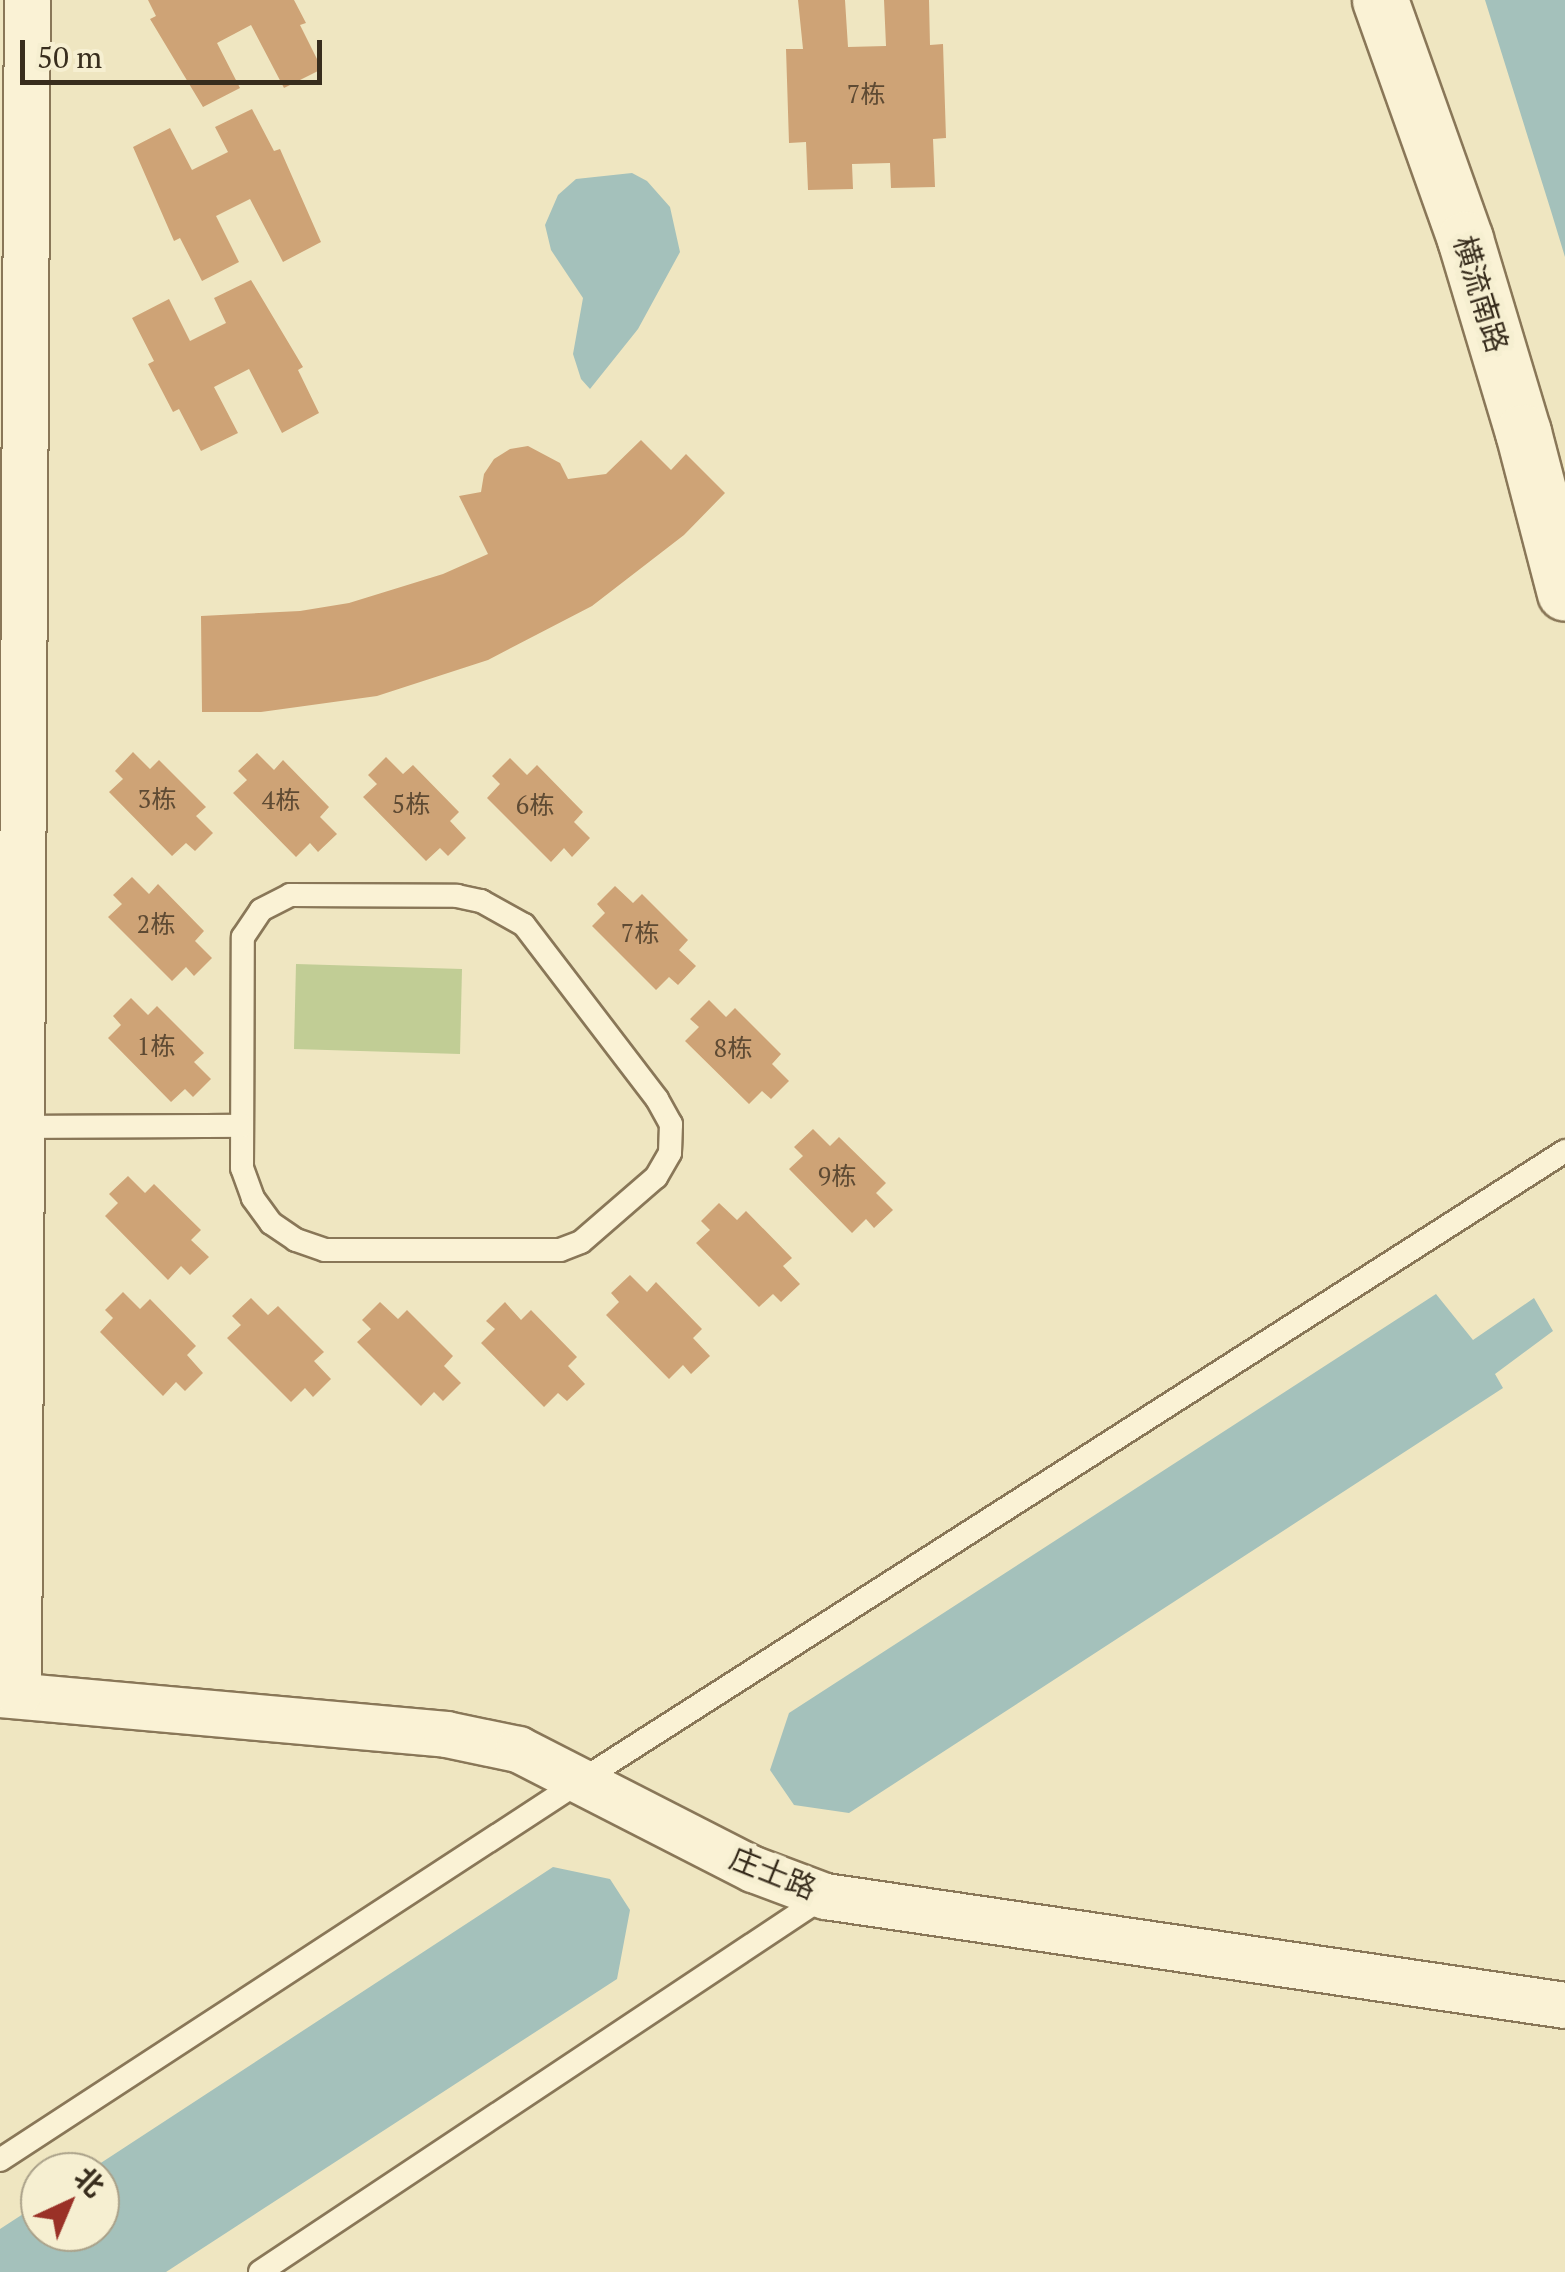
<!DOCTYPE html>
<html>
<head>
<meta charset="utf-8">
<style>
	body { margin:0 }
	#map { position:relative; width:1565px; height:2272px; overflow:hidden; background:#efe6c1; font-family:"PT Serif","Noto Sans SC",serif }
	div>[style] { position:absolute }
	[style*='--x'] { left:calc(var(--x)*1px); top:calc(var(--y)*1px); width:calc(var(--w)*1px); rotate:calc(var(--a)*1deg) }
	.green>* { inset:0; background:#c1cd95 }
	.water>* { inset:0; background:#a4c1bb }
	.building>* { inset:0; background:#cea376 }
	.roads { filter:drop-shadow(2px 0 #897758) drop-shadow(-2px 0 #897758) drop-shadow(0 2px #897758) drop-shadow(0 -2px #897758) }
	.lane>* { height:22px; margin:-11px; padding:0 11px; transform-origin:11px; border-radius:11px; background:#faf2d5 }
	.street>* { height:45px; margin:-22.5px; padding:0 22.5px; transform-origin:22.5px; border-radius:22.5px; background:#faf2d5 }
	.secondary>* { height:55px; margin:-27.5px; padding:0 27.5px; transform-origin:27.5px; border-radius:27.5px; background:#faf2d5 }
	span { translate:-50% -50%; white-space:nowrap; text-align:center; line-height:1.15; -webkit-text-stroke:10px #f6efd1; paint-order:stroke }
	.number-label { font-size:25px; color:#5e4a33 }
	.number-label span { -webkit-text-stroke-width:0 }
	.street-label { font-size:30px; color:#382d1d }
	.north { position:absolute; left:20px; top:2152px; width:100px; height:100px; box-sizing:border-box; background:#f6efd1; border:2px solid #aaa189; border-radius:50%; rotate:44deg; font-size:28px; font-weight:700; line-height:40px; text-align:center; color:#382d1d }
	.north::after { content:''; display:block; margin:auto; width:35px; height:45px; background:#9a3127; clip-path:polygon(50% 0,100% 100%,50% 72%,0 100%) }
	.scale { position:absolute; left:20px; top:40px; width:302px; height:45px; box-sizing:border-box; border:5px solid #382d1d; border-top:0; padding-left:12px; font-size:30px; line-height:35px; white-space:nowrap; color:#382d1d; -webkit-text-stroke:8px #f6efd1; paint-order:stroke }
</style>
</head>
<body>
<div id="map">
	<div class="green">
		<i style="clip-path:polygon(296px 964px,462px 969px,460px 1054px,294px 1049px)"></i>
	</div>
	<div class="water">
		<i style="clip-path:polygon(1485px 0,1565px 0,1565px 257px,1551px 211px)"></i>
		<i style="clip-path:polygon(632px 173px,647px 181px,670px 207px,680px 252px,638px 329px,590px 389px,581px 379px,573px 354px,583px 298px,551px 250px,545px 225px,558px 195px,576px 179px)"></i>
		<i style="clip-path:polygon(1436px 1294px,1473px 1340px,1534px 1298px,1553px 1331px,1495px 1374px,1503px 1388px,849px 1813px,794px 1805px,770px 1770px,789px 1713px)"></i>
		<i style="clip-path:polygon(553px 1867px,610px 1879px,630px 1910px,617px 1979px,166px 2272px,0 2272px,0 2229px,40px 2203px,40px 2232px,100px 2232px,100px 2172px,87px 2172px)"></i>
	</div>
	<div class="building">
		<i style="clip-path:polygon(148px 0,294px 0,306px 23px,300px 25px,322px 69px,284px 88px,251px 25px,217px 43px,240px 88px,203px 107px,150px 19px,156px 16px)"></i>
		<i style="clip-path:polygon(798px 0,845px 0,848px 47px,886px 46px,884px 0,929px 0,930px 45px,943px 44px,946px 138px,933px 139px,935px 187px,891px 188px,890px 163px,852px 164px,853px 189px,808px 190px,806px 142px,789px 143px,786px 49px,803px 49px)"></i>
		<i style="clip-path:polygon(252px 109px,274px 151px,280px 149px,321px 242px,283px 262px,250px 199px,216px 216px,239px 262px,202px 281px,180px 238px,174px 241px,133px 147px,170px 128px,192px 170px,228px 152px,215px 127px)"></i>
		<i style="clip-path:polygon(251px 280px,303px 367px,298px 370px,319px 413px,282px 433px,249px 369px,214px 387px,238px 433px,201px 451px,179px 409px,173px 412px,148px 364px,154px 361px,132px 318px,169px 299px,190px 341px,226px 323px,214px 298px)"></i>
		<i style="clip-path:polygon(641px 440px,671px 470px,686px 454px,725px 493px,684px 535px,592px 606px,488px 660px,377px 696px,261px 712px,202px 712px,201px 616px,300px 611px,349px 603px,443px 574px,488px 554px,459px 496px,481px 492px,484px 474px,494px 459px,510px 449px,528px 446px,560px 463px,568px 479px,606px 474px)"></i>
		<i style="clip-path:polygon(133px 752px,150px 769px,159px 760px,206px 807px,196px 816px,213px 833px,195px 851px,186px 843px,172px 856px,109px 792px,123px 779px,115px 771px)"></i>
		<i style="clip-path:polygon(257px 753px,274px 770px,283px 760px,329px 807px,320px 817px,337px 834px,318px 852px,310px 843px,296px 857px,233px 793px,247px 780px,238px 771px)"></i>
		<i style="clip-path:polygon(386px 757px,403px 774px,413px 765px,459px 812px,450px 821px,466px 838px,448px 856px,440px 848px,426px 861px,363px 797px,377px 784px,368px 775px)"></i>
		<i style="clip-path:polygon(510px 758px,527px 775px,537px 765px,583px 812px,574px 822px,590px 838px,572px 857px,564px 848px,551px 862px,487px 798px,500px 784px,492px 776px)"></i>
		<i style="clip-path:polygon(132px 877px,149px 894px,158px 884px,204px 931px,195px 941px,212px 958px,194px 976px,186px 967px,172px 981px,108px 917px,122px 904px,113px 895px)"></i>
		<i style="clip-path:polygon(615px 886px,633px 903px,642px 894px,688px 940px,679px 950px,696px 966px,678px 985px,669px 977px,656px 990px,592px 926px,605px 913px,597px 904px)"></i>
		<i style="clip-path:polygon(131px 998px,148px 1015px,157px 1006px,204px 1053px,194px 1062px,211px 1079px,193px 1097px,185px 1089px,171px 1102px,108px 1038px,121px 1025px,113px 1016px)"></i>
		<i style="clip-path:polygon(709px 1000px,726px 1017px,735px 1008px,781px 1054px,772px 1064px,789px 1081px,771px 1099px,762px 1091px,749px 1104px,685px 1041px,699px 1027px,690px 1019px)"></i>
		<i style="clip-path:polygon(813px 1129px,830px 1146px,839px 1137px,886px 1183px,876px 1193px,893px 1210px,874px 1228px,866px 1219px,852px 1233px,789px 1169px,803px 1156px,794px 1147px)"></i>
		<i style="clip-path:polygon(128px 1176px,145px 1193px,154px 1184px,201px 1230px,191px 1240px,209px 1257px,190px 1275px,181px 1266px,168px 1280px,105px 1216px,118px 1203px,109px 1194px)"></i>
		<i style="clip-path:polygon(719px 1203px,737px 1220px,746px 1211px,792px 1258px,783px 1266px,800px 1284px,781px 1302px,773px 1294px,759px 1307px,696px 1243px,710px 1230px,701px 1221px)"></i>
		<i style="clip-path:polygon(630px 1275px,647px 1292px,656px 1282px,702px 1329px,693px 1338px,710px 1356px,691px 1374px,683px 1365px,669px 1379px,606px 1315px,619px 1302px,611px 1293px)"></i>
		<i style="clip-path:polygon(123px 1292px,140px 1309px,150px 1299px,196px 1346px,187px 1355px,203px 1373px,185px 1391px,176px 1382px,163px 1396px,100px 1332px,113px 1318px,105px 1310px)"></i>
		<i style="clip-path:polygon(251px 1298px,268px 1315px,278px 1306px,324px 1352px,314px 1361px,331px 1379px,313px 1397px,305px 1388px,291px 1402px,227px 1338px,241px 1325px,232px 1316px)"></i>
		<i style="clip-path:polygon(380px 1302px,398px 1319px,407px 1310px,453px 1356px,444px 1366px,461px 1383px,443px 1401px,434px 1392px,421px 1406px,357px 1342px,371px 1329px,362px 1320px)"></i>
		<i style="clip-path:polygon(505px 1302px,521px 1320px,531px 1310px,577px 1357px,568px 1366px,585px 1384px,567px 1401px,558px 1393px,544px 1407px,481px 1343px,495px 1329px,486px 1321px)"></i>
	</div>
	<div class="roads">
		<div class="lane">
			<i style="--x:290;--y:895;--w:167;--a:0.3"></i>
			<i style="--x:457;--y:896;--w:25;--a:12"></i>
			<i style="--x:481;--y:901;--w:49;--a:29.2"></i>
			<i style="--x:524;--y:925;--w:219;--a:52.6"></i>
			<i style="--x:657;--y:1099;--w:29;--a:61"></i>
			<i style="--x:671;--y:1124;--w:29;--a:92"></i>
			<i style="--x:670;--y:1153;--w:28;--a:120"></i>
			<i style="--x:656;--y:1177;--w:99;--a:139.1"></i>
			<i style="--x:581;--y:1242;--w:22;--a:159"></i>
			<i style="--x:560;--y:1250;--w:235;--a:180"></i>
			<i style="--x:325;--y:1250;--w:31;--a:-161"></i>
			<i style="--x:296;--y:1240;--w:30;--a:-146"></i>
			<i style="--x:271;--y:1223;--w:31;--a:-126"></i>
			<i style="--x:253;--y:1198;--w:32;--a:-110"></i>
			<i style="--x:242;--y:1168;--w:231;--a:-89.8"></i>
			<i style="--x:243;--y:937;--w:32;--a:-56"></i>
			<i style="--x:261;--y:910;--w:33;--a:-27"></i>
			<i style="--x:21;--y:1127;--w:221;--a:-0.3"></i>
			<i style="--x:0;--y:2160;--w:695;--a:-33.14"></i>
			<i style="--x:582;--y:1780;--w:1167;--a:-32.61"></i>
			<i style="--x:260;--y:2272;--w:679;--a:-33.64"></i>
		</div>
		<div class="street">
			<i style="--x:0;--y:1694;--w:448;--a:5.1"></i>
			<i style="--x:446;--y:1734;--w:74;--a:11.8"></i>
			<i style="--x:518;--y:1749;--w:264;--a:27.1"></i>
			<i style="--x:753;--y:1869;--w:77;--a:20.6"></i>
			<i style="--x:825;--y:1896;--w:748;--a:8.38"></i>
			<i style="--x:18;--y:1694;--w:1694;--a:-89.7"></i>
		</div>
		<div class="secondary">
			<i style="--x:1380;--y:0;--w:254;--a:70.4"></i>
			<i style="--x:1465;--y:239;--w:202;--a:73.3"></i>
			<i style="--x:1523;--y:432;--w:166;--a:75.4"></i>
		</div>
	</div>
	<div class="number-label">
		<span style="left:866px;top:94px">7栋</span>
		<span style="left:157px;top:799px">3栋</span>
		<span style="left:281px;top:800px">4栋</span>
		<span style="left:411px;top:804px">5栋</span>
		<span style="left:535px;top:805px">6栋</span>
		<span style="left:156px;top:924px">2栋</span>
		<span style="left:640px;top:933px">7栋</span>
		<span style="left:156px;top:1046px">1栋</span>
		<span style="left:733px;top:1048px">8栋</span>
		<span style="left:837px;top:1176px">9栋</span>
	</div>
	<div class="street-label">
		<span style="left:1481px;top:294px;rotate:73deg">横流南路</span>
		<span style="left:773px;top:1873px;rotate:22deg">庄士路</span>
	</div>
	<div class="north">北</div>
	<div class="scale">50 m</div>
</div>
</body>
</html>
